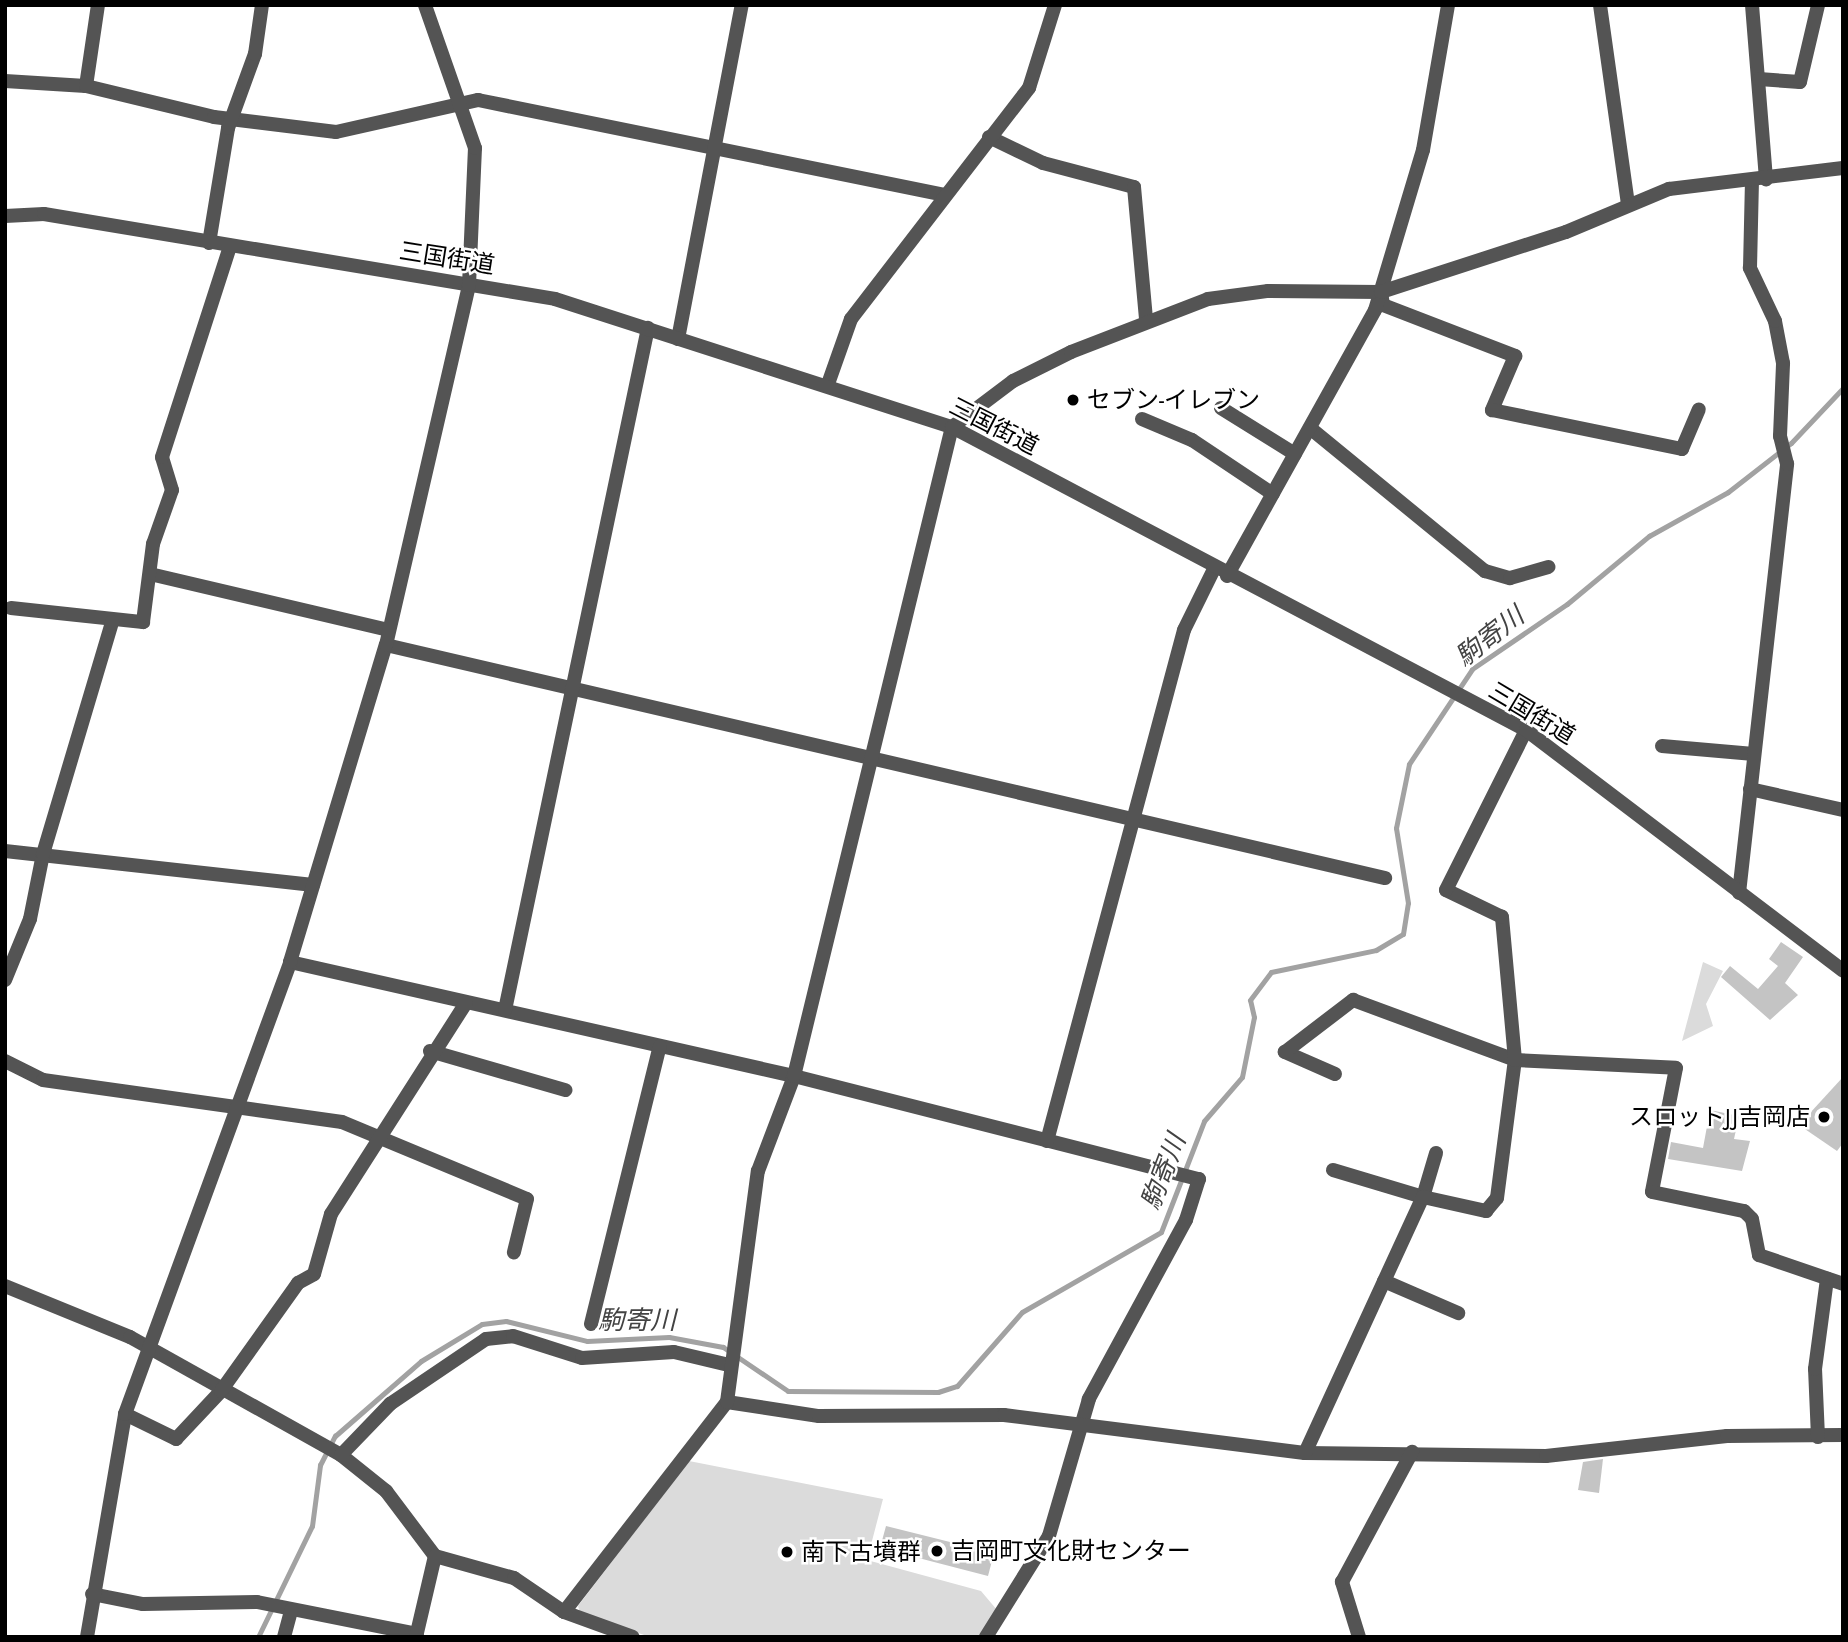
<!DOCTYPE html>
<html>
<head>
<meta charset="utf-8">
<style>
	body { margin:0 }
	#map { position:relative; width:1848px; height:1642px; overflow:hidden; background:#fff; font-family:Jost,"Noto Sans JP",sans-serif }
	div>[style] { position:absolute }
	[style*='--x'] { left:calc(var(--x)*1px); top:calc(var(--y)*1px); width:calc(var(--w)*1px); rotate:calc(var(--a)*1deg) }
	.green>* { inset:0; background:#dbdbdb }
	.stream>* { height:5px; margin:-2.5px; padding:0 2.5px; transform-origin:2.5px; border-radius:2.5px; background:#a2a2a2 }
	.building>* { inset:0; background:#c4c4c4 }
	.minor>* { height:14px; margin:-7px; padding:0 7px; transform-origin:7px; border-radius:7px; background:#545454 }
	.tertiary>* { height:14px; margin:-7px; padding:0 7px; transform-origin:7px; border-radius:7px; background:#545454 }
	.dots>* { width:19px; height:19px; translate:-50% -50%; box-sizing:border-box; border:4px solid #fff; border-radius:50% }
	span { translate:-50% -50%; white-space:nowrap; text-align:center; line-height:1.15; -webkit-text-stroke:5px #fff; paint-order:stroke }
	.street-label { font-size:24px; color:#000 }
	.poi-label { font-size:24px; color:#000 }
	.left { translate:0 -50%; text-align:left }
	.right { translate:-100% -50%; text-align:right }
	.water-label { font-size:26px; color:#434343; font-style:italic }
	.frame { position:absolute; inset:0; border:7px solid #000; pointer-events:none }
</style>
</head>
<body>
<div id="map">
	<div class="green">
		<i style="clip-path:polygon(1703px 962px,1723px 971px,1706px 1004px,1713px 1026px,1682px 1041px)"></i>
		<i style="clip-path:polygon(689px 1461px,883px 1499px,867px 1560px,981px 1591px,997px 1610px,980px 1637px,650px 1637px,580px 1613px,578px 1606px)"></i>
	</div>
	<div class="stream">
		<i style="--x:258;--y:1637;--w:123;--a:-64.1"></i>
		<i style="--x:312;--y:1526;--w:62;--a:-82.5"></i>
		<i style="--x:320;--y:1465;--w:33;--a:-63"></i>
		<i style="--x:335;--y:1436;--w:114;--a:-41.1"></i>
		<i style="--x:421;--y:1361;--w:71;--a:-31.2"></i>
		<i style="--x:482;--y:1324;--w:24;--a:-7"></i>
		<i style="--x:506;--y:1321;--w:83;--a:13.9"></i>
		<i style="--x:587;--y:1341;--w:82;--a:-2.8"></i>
		<i style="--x:669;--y:1337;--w:55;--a:10.5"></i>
		<i style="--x:723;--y:1347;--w:78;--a:34.1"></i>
		<i style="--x:788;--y:1391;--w:150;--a:0.4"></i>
		<i style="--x:938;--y:1392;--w:20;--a:-18"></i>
		<i style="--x:957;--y:1386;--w:98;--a:-48.7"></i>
		<i style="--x:1022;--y:1312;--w:160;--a:-29.9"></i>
		<i style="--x:1161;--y:1232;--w:119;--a:-68.8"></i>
		<i style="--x:1204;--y:1121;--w:58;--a:-49.2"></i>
		<i style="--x:1242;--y:1077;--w:61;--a:-78.7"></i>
		<i style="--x:1254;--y:1017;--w:17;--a:-103"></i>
		<i style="--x:1250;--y:1000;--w:35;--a:-53"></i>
		<i style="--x:1271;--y:972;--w:107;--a:-11.8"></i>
		<i style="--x:1376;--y:950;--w:31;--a:-31"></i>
		<i style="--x:1403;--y:934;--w:31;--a:-81"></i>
		<i style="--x:1408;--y:903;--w:76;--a:-99.1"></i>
		<i style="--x:1396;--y:828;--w:65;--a:-78.5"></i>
		<i style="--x:1409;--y:764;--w:114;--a:-56.4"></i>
		<i style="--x:1472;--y:669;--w:115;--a:-34.4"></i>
		<i style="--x:1567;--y:604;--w:107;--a:-39.7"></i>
		<i style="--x:1649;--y:536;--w:90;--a:-29.1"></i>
		<i style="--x:1728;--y:492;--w:80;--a:-37.9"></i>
		<i style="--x:1791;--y:443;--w:76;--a:-46.6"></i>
	</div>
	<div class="building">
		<i style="clip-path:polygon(1781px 942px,1803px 957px,1785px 983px,1798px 995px,1770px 1020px,1721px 977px,1730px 966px,1758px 989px,1778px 966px,1769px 959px)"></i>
		<i style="clip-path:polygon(1843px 1077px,1843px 1143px,1837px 1151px,1799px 1125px)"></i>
		<i style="clip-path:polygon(1710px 1110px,1739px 1116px,1734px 1139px,1750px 1141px,1742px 1171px,1668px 1159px,1671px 1142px,1703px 1148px)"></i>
		<i style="clip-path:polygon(1603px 1459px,1599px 1493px,1578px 1490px,1583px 1462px)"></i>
		<i style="clip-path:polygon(886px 1526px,994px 1553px,988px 1576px,880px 1548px)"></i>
	</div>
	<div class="minor">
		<i style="--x:1600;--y:5;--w:202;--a:82"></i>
		<i style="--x:1752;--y:5;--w:175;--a:85.4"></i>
		<i style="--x:1759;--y:79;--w:41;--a:4.2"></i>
		<i style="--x:1800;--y:82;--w:79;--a:-76.8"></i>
		<i style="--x:5;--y:81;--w:81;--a:3.5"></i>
		<i style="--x:86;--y:86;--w:132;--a:13.6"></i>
		<i style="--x:214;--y:117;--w:123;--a:7"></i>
		<i style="--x:336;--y:132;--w:146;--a:-12.7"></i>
		<i style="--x:478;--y:100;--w:477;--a:11.5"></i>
		<i style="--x:86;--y:86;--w:82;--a:-81.6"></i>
		<i style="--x:989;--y:137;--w:60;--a:25.7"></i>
		<i style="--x:1043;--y:163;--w:94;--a:14.8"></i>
		<i style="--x:1134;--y:187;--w:132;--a:84.8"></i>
		<i style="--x:209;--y:243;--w:117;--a:-80.6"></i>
		<i style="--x:228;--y:128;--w:79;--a:-70"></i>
		<i style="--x:255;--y:54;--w:49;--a:-81.9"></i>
		<i style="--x:1381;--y:292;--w:13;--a:81"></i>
		<i style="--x:1383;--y:305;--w:142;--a:21.1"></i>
		<i style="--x:1515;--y:356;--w:59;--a:113.1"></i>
		<i style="--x:1492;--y:410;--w:194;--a:11.6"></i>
		<i style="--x:1682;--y:449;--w:43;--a:-67"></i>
		<i style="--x:678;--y:339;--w:340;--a:-79.2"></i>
		<i style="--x:828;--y:384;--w:69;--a:-70.5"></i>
		<i style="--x:851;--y:319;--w:292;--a:-52.4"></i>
		<i style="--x:1029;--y:88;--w:87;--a:-72.6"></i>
		<i style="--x:1221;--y:408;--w:87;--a:31.9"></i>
		<i style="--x:1142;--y:419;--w:54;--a:22.8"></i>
		<i style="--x:1192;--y:440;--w:97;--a:33.7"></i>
		<i style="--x:1310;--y:428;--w:226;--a:39.3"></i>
		<i style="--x:1485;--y:571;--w:26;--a:16"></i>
		<i style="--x:1510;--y:578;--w:40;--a:-16"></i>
		<i style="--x:150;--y:574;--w:245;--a:13.2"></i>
		<i style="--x:1227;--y:576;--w:304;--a:-60.9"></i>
		<i style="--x:1375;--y:310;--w:167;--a:-73.3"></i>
		<i style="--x:1423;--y:150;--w:147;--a:-80.2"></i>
		<i style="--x:11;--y:608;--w:133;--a:6.1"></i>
		<i style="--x:143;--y:622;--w:79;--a:-82.7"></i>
		<i style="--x:153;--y:544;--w:57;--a:-70.6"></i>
		<i style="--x:172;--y:490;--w:34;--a:-107"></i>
		<i style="--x:162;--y:457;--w:222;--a:-72.1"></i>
		<i style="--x:386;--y:645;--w:1026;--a:13.13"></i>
		<i style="--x:1662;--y:746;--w:92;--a:5"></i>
		<i style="--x:1750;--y:789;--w:95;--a:12.7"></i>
		<i style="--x:5;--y:851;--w:310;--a:6.3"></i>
		<i style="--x:1739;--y:893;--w:432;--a:-83.6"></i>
		<i style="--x:1787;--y:464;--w:29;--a:-104"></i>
		<i style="--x:1780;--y:436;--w:73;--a:-87.6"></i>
		<i style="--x:1783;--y:363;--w:43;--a:-100.8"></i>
		<i style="--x:1775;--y:321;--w:59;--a:-115.3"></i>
		<i style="--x:1750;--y:268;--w:87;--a:-88.7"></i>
		<i style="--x:290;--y:962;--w:517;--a:12.75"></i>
		<i style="--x:794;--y:1076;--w:418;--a:14.3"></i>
		<i style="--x:1199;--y:1179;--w:43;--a:107.6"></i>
		<i style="--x:1186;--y:1220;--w:204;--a:118.5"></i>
		<i style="--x:1089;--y:1399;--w:143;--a:106.3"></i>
		<i style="--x:1049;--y:1536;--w:119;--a:122"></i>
		<i style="--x:5;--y:980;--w:66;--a:-67.7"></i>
		<i style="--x:30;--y:919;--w:66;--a:-78.7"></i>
		<i style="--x:43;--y:854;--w:242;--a:-73.4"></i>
		<i style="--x:505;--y:1010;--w:697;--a:-78.16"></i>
		<i style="--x:430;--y:1051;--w:141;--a:16.1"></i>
		<i style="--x:5;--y:1061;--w:42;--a:26.6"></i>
		<i style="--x:43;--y:1080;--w:302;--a:8"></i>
		<i style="--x:342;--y:1122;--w:200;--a:22.6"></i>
		<i style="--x:527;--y:1199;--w:55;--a:103.8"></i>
		<i style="--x:1335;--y:1074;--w:55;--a:-156.3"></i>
		<i style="--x:1285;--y:1052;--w:86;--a:-37.4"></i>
		<i style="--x:1353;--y:1000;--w:173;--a:20.3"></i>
		<i style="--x:1515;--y:1060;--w:161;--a:2.8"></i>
		<i style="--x:1676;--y:1068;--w:126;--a:101"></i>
		<i style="--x:1652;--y:1192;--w:94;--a:11.7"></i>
		<i style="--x:1744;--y:1211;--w:11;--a:45"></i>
		<i style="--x:1752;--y:1219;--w:37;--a:79"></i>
		<i style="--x:1759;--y:1255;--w:89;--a:19"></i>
		<i style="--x:1047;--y:1141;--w:529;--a:-74.99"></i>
		<i style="--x:1184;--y:630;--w:68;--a:-63.8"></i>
		<i style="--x:1333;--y:1170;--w:94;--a:16.7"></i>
		<i style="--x:1423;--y:1197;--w:46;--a:-73.5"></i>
		<i style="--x:1384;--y:1281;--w:81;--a:23.4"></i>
		<i style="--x:5;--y:1286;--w:135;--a:22.2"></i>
		<i style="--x:130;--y:1337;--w:242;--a:29.2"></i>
		<i style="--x:341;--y:1455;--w:58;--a:38.7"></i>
		<i style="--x:386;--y:1491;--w:81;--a:53"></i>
		<i style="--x:435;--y:1556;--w:82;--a:15.6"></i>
		<i style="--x:514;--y:1578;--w:60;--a:34.2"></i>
		<i style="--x:564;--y:1612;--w:73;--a:19.9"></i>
		<i style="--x:591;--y:1324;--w:286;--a:-76.1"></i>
		<i style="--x:727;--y:1402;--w:93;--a:8.7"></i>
		<i style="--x:819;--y:1416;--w:185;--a:-0.3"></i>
		<i style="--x:1004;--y:1415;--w:303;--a:7.2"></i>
		<i style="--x:1305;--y:1453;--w:241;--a:0.7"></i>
		<i style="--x:1546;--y:1456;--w:182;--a:-6.3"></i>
		<i style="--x:1727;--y:1436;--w:116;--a:-0.5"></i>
		<i style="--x:125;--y:1414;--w:57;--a:26.1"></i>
		<i style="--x:176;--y:1439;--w:66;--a:-46.8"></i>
		<i style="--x:221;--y:1391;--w:133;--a:-54.5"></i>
		<i style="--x:298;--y:1283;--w:18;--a:-29"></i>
		<i style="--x:314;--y:1274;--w:62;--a:-74.2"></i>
		<i style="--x:331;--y:1214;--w:250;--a:-57.4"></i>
		<i style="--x:1818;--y:1437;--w:68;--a:-92.5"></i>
		<i style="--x:1815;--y:1369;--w:91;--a:-82.4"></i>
		<i style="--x:1305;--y:1453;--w:282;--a:-65.3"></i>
		<i style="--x:1423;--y:1197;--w:65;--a:12.5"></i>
		<i style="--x:1486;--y:1211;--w:17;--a:-50"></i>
		<i style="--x:1497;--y:1198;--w:139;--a:-82.6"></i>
		<i style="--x:1515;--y:1060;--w:144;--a:-95.2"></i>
		<i style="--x:1502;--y:917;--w:62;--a:-154.3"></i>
		<i style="--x:1446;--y:890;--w:179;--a:-63.4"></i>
		<i style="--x:341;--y:1455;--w:71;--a:-46.1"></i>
		<i style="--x:390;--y:1404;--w:116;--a:-34.1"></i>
		<i style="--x:486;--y:1339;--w:27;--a:-6"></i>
		<i style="--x:513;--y:1336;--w:72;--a:17.7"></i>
		<i style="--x:582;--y:1358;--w:92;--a:-3.7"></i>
		<i style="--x:674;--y:1352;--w:57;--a:13.3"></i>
		<i style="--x:92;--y:1594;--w:52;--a:11.1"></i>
		<i style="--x:143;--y:1604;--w:114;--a:-1"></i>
		<i style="--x:257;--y:1602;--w:163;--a:11.3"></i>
		<i style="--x:564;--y:1612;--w:266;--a:-52.2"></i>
		<i style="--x:727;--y:1402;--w:233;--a:-82.4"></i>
		<i style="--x:758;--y:1171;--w:102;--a:-69.2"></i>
		<i style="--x:794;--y:1076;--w:668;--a:-76.32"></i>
		<i style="--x:952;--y:427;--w:76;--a:-37"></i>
		<i style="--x:1013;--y:381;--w:65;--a:-26.6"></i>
		<i style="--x:1071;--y:352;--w:147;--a:-21.1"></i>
		<i style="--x:1208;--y:299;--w:61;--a:-7.6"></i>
		<i style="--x:1268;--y:291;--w:113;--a:0.5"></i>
		<i style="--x:1381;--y:292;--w:194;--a:-18"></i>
		<i style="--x:1566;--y:232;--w:112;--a:-22.7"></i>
		<i style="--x:1669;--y:189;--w:175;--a:-6.9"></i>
		<i style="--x:284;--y:1637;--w:28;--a:-75"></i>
		<i style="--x:416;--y:1637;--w:83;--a:-76.8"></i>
		<i style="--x:1359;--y:1637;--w:58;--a:-107.2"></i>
		<i style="--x:1342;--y:1582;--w:148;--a:-61.7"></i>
	</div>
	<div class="tertiary">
		<i style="--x:5;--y:216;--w:39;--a:-3"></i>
		<i style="--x:44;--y:214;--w:518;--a:9.44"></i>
		<i style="--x:555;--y:299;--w:417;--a:17.9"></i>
		<i style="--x:952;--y:427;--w:649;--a:27.83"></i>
		<i style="--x:1526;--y:730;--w:398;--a:37.2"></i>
		<i style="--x:87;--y:1637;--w:226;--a:-80.3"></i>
		<i style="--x:125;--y:1414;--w:481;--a:-69.9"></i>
		<i style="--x:290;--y:962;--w:331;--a:-73.2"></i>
		<i style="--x:386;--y:645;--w:369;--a:-77"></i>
		<i style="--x:469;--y:285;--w:137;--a:-87.5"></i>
		<i style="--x:475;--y:148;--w:151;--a:-109.3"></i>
	</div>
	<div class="dots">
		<i style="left:1073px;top:400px;background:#000"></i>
		<i style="left:1824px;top:1117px;background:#000"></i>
		<i style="left:937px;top:1551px;background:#000"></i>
		<i style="left:787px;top:1552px;background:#000"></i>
	</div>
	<div class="street-label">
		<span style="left:447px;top:258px;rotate:9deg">三国街道</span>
		<span style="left:994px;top:426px;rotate:27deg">三国街道</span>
		<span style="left:1532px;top:713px;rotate:31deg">三国街道</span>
	</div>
	<div class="poi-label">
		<span class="left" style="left:1087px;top:400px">セブン-イレブン</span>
		<span class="right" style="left:1810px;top:1117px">スロットJJ吉岡店</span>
		<span class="left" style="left:951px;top:1551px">吉岡町文化財センター</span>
		<span class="left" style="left:801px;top:1552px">南下古墳群</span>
	</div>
	<div class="water-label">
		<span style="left:1490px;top:637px;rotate:-38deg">駒寄川</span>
		<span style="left:1164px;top:1172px;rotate:-69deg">駒寄川</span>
		<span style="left:637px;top:1321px">駒寄川</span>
	</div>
	<div class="frame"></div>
</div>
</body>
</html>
